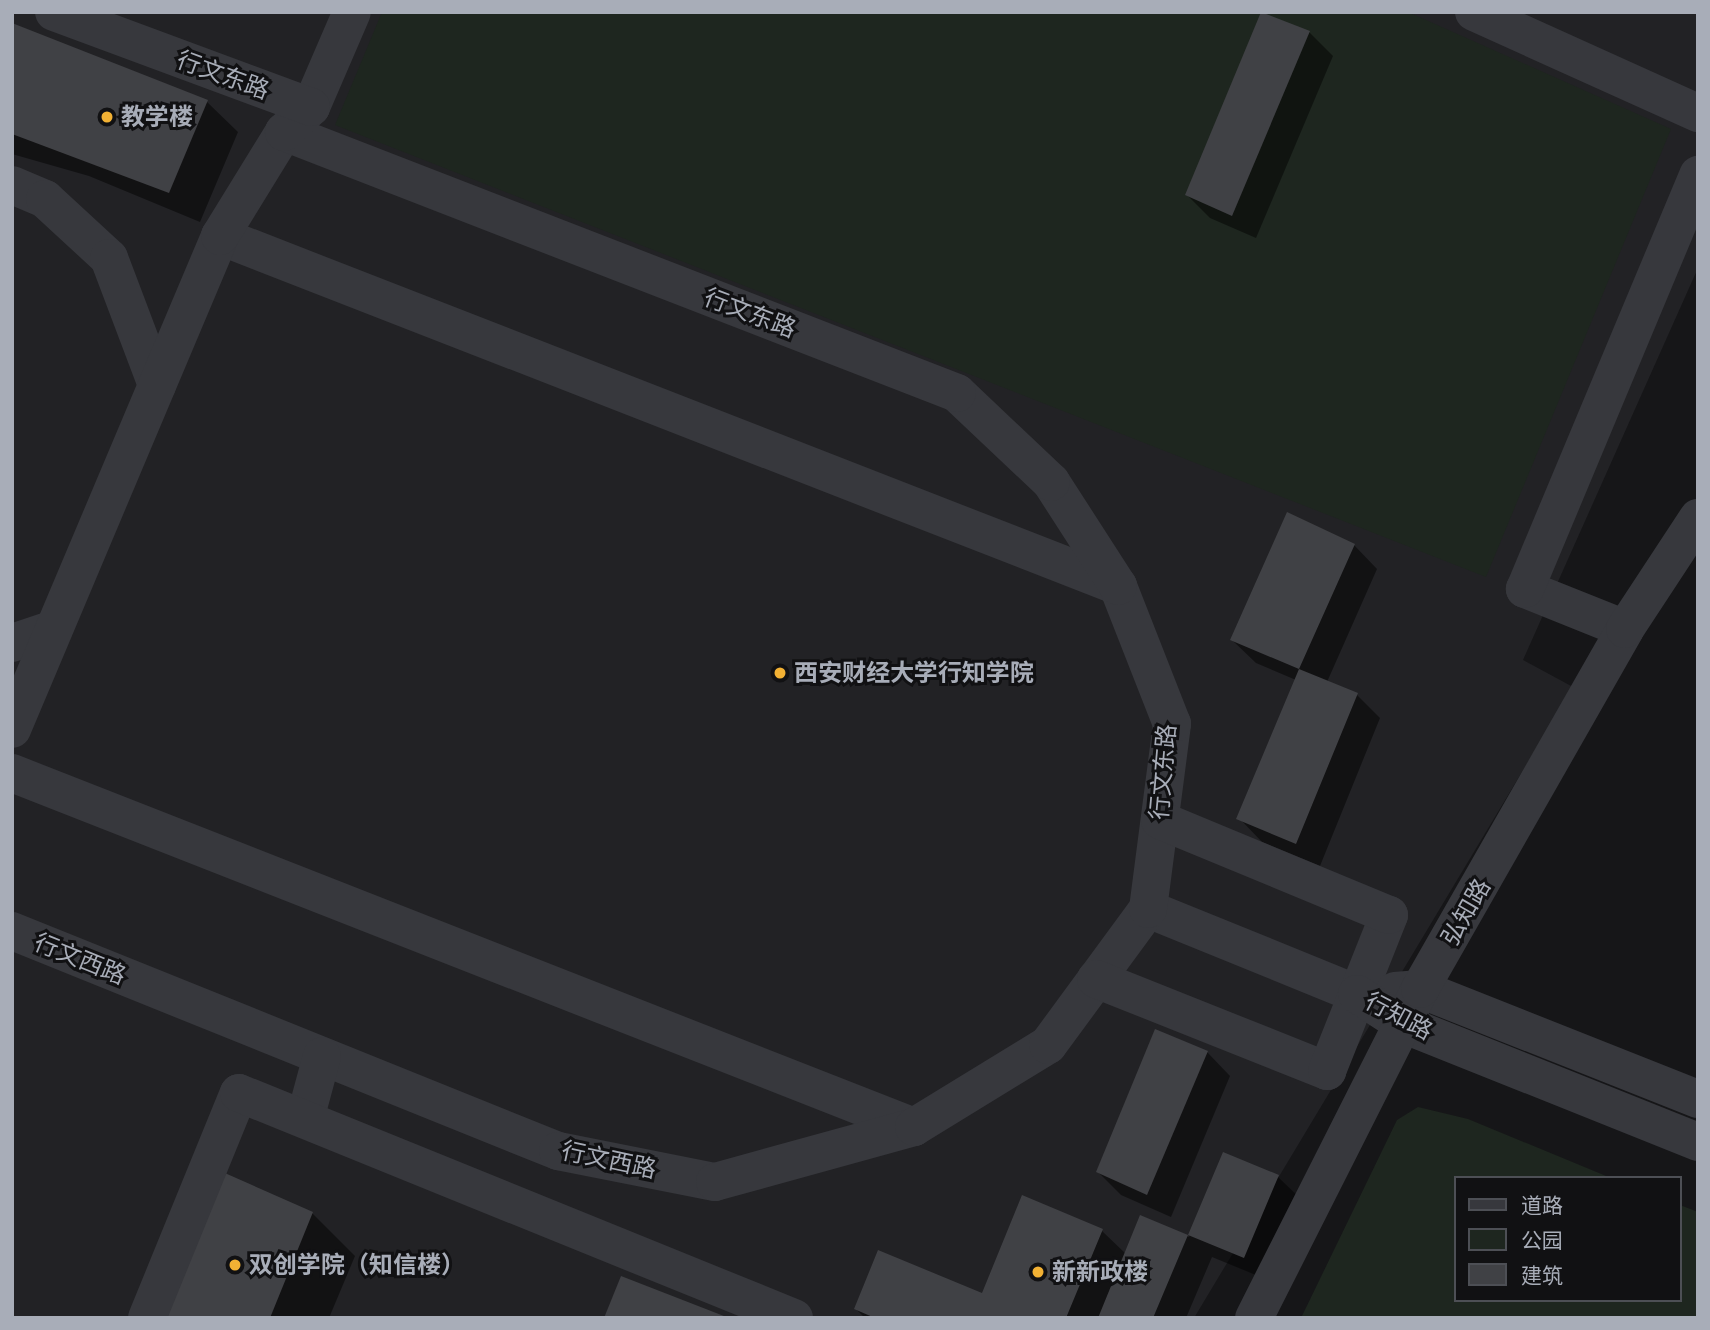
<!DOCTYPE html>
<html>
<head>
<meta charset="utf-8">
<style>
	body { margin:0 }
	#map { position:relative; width:1710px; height:1330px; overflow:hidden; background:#161618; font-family:"Archivo Narrow","Noto Sans SC",sans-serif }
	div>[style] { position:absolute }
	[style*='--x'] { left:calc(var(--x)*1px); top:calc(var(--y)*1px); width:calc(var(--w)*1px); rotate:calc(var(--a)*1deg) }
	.built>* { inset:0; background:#222225 }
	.green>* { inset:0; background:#1e261f }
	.shadow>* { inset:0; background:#0007 }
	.building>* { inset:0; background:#404145 }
	.minor>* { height:38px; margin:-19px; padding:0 19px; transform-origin:19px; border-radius:19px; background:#37383d }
	.tertiary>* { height:38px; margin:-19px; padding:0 19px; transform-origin:19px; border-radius:19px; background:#37383d }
	.dots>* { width:19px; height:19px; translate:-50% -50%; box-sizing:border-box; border:4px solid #111113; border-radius:50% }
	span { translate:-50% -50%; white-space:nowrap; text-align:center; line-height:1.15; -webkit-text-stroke:6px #111113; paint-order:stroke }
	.street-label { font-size:24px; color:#a8adb8 }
	.poi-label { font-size:24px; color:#a8adb8; font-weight:700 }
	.left { translate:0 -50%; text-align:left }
	.frame { position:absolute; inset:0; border:14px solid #a8adb8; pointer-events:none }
	.legend { position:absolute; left:1454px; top:1176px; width:228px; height:126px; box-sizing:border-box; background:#111113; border:2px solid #4d4f55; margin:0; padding:9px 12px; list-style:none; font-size:21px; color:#a8adb8 }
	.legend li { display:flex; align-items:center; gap:14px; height:35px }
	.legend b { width:35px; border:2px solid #4d4f55 }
</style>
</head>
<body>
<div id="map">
	<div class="built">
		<i style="clip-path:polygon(12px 12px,1698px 12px,1698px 268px,1523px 660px,1573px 687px,1194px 1318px,12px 1318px)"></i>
	</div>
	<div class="green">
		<i style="clip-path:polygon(382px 12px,1408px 12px,1671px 129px,1486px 577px,335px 125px)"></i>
		<i style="clip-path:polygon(1418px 1107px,1468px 1119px,1611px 1178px,1456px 1178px,1456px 1300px,1680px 1300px,1680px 1205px,1698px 1212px,1698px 1318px,1301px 1318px,1397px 1120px)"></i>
	</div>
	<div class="shadow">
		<i style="clip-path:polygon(12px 24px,207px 102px,238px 132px,200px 222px,89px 176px,12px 154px)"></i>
		<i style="clip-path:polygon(1309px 32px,1333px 56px,1256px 238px,1210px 218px,1187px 195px)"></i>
		<i style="clip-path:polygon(1354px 545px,1377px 569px,1327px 682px,1357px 695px,1380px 718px,1320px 866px,1262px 842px,1239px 818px,1296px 680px,1256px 663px,1232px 640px)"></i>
		<i style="clip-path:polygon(1207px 1052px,1230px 1076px,1171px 1217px,1121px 1195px,1098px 1172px)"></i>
		<i style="clip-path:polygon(1224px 1155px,1278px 1177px,1302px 1200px,1268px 1280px,1212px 1257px,1186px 1318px,865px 1318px,856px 1309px,983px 1295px,1023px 1197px,1102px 1231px,1126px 1254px,1141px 1217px,1189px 1237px)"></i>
		<i style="clip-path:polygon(312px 1213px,355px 1256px,329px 1318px,159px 1318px)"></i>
	</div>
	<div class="building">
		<i style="clip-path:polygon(1261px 12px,1310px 31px,1232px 216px,1185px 195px)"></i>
		<i style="clip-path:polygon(12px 23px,208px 100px,169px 193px,12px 134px)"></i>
		<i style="clip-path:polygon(1287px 512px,1355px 544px,1299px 669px,1358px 693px,1296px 844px,1236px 819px,1299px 669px,1230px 640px)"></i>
		<i style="clip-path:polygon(1155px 1029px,1208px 1051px,1147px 1195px,1096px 1172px)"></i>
		<i style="clip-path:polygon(1223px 1152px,1279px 1175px,1244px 1258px,1188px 1235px,1153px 1318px,1098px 1318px,1140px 1215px,1188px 1235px)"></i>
		<i style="clip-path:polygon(218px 1170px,313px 1212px,270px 1318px,157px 1318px)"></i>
		<i style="clip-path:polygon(1022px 1195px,1103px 1229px,1066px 1318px,875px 1318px,854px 1309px,878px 1250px,982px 1293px)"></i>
		<i style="clip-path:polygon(621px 1276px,729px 1318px,604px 1318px)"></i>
	</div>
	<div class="minor">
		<i style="--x:1474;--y:12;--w:246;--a:24.3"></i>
		<i style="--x:311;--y:107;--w:103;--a:-66.7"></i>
		<i style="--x:12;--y:185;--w:36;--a:23"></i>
		<i style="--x:45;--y:199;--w:87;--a:42.7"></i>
		<i style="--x:109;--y:258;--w:136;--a:69.3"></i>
		<i style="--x:220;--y:236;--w:964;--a:21.29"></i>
		<i style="--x:1625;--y:629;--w:108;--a:-158.2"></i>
		<i style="--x:1525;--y:589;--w:449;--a:-67.3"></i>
		<i style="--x:12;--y:643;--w:44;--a:-18.4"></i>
		<i style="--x:12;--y:729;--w:535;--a:-67.12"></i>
		<i style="--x:220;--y:236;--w:122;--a:-58.4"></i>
		<i style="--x:12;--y:773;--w:969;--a:21.43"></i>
		<i style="--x:1148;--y:909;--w:226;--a:22.1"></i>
		<i style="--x:12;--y:931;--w:589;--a:21.95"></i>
		<i style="--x:558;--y:1151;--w:160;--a:11.2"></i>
		<i style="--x:715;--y:1182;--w:206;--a:-15.4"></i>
		<i style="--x:914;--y:1127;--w:157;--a:-31.5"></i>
		<i style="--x:1048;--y:1045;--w:169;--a:-53.7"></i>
		<i style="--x:1148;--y:909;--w:187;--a:-82.6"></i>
		<i style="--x:1172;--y:724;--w:148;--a:-111.4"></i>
		<i style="--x:1118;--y:586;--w:124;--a:-122.8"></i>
		<i style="--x:1051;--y:482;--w:129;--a:-136.6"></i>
		<i style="--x:957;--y:393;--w:722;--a:-158.8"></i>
		<i style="--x:284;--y:132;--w:37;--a:-43"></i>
		<i style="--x:311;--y:107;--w:274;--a:-159.7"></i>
		<i style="--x:1096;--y:979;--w:249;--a:21.7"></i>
		<i style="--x:1327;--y:1071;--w:168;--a:-68.3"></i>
		<i style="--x:1389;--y:915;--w:248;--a:-157.5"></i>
		<i style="--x:305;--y:1119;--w:65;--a:-74.9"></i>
		<i style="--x:147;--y:1318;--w:243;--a:-67.8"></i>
		<i style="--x:239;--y:1093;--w:599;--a:22.07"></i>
	</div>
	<div class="tertiary">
		<i style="--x:1395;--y:991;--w:25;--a:-5"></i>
		<i style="--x:1420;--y:989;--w:299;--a:21.6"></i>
		<i style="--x:1357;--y:994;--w:55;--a:33.1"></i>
		<i style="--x:1403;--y:1024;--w:318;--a:21.8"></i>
		<i style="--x:1254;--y:1318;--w:369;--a:-63.2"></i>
		<i style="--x:1420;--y:989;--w:414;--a:-60.3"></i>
		<i style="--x:1625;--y:629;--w:133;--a:-56.7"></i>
	</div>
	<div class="dots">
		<i style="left:107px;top:117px;background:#f2b134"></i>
		<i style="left:780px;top:673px;background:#f2b134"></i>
		<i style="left:235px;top:1265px;background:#f2b134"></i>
		<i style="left:1038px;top:1272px;background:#f2b134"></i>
	</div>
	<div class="street-label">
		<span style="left:223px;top:75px;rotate:20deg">行文东路</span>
		<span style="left:750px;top:313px;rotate:21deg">行文东路</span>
		<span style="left:1163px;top:772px;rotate:-85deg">行文东路</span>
		<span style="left:1466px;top:912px;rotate:-60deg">弘知路</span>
		<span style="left:80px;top:959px;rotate:22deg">行文西路</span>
		<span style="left:1399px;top:1016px;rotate:28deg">行知路</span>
		<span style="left:609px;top:1160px;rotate:12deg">行文西路</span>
	</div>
	<div class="poi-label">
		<span class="left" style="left:121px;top:117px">教学楼</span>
		<span class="left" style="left:794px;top:673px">西安财经大学行知学院</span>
		<span class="left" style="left:249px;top:1265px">双创学院（知信楼）</span>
		<span class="left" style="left:1052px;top:1272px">新新政楼</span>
	</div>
	<div class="frame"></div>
	<ul class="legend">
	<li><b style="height:9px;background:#37383d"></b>道路</li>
	<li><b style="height:19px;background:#1e261f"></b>公园</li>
	<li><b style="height:19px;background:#404145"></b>建筑</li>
	</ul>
</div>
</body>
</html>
